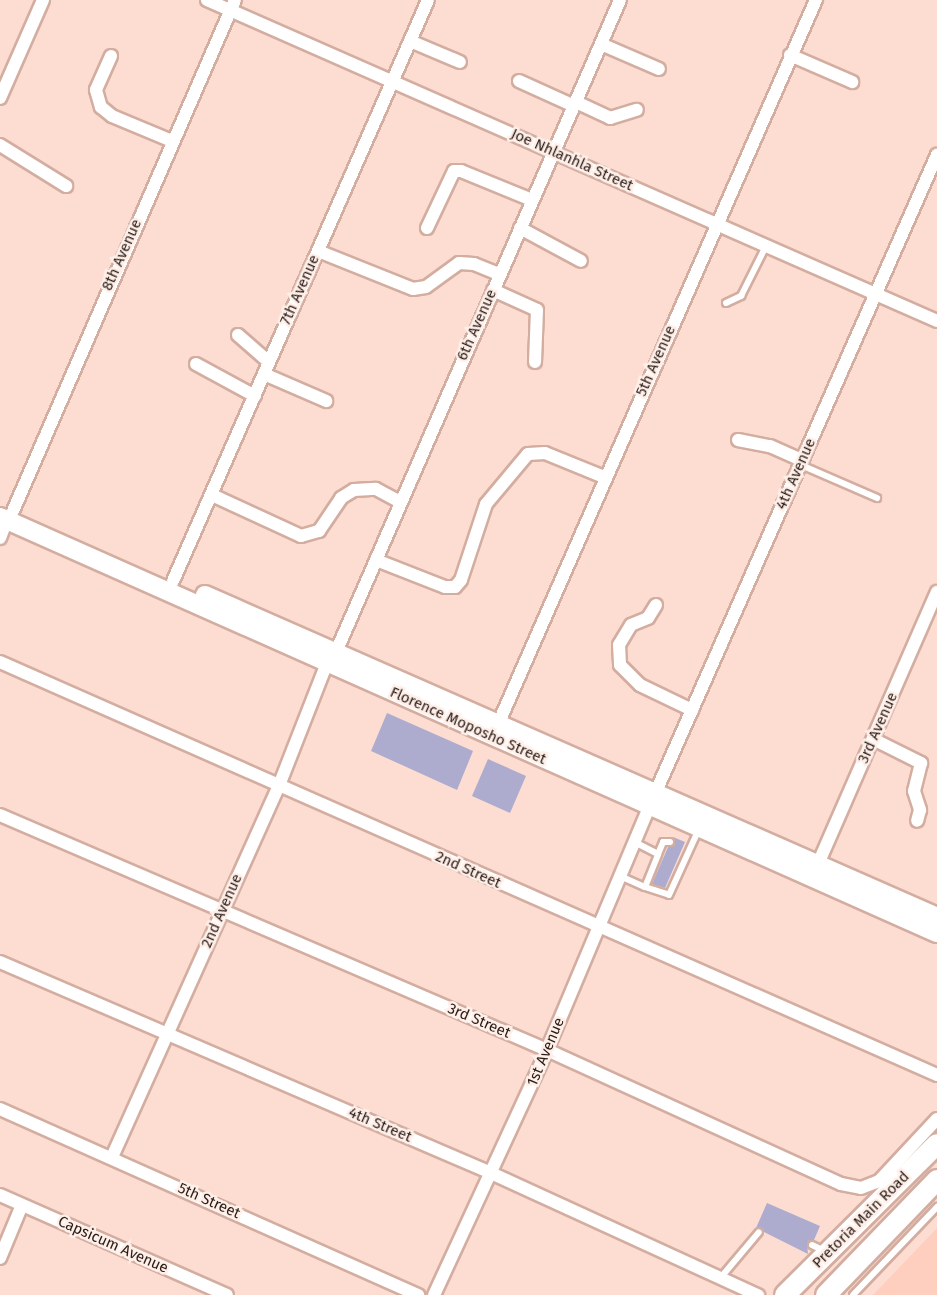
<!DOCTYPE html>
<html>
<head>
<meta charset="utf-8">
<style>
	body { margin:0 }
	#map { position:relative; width:937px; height:1295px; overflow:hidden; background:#fdddd2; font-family:"Fira Sans",sans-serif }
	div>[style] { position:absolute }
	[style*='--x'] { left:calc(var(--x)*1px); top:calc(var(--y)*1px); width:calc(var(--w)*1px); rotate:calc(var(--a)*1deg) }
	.built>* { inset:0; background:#fecfbe }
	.building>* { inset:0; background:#adacce }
	.roads { filter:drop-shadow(2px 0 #d3ada0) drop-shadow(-2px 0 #d3ada0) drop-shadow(0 2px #d3ada0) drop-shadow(0 -2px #d3ada0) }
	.lane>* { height:6px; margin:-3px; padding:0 3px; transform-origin:3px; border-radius:3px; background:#fff }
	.street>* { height:12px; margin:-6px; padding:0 6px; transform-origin:6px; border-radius:6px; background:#fff }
	.secondary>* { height:18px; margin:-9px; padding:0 9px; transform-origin:9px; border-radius:9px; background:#fff }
	.primary>* { height:20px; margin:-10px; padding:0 10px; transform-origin:10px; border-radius:10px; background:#fff }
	span { translate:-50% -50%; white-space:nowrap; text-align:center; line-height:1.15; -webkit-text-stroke:5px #ffefe9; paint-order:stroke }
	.street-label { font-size:15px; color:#2a1c17 }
</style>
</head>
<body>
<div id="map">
	<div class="built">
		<i style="clip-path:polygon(937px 1228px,937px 1295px,873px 1295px)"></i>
	</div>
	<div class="building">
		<i style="clip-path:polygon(387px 713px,473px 751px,457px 790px,371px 751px)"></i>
		<i style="clip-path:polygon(488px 759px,526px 776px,510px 813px,472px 796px)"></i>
		<i style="clip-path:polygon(673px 837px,685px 842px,665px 888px,652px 884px,668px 847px,675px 844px)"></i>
		<i style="clip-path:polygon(767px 1203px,820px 1226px,814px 1240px,807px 1243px,808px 1254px,756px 1228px)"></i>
	</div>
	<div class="roads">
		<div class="lane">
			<i style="--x:726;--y:303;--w:17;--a:-25"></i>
			<i style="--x:741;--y:296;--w:56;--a:-63.4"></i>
			<i style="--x:801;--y:465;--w:83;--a:23.5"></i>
			<i style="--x:658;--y:854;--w:13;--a:-67"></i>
			<i style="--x:663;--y:842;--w:7;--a:0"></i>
			<i style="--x:620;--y:876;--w:27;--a:24"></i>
			<i style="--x:645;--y:887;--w:35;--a:-68"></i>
			<i style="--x:658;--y:854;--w:27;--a:-153"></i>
			<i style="--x:645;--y:887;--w:25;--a:18"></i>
			<i style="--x:669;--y:895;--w:70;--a:-65.6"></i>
			<i style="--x:812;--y:1245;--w:14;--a:25"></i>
			<i style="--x:722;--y:1276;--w:57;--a:-49.9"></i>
			<i style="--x:853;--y:1295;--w:122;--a:-46.3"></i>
		</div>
		<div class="street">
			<i style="--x:207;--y:0;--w:797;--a:23.74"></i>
			<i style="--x:410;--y:41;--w:54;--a:22.8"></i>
			<i style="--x:601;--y:44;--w:63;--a:23.3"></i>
			<i style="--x:790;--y:55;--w:68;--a:23.5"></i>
			<i style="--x:111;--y:56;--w:37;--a:114"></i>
			<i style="--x:96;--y:90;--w:18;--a:74"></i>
			<i style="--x:101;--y:107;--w:14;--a:39"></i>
			<i style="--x:112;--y:116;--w:65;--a:22.6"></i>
			<i style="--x:519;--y:81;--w:60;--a:24.4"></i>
			<i style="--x:0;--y:98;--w:107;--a:-66.3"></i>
			<i style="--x:576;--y:102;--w:38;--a:25"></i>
			<i style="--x:610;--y:118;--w:28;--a:-17"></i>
			<i style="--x:0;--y:145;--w:78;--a:31.8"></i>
			<i style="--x:427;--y:228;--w:63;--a:-64.7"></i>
			<i style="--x:454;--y:171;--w:7;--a:0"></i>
			<i style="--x:461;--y:171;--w:77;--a:22.2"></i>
			<i style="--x:520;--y:228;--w:69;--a:28.4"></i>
			<i style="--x:318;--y:251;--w:102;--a:21.8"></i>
			<i style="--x:413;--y:289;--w:13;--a:-9"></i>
			<i style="--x:426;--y:287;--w:41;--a:-36"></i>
			<i style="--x:459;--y:263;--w:15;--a:4"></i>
			<i style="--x:474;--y:264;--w:27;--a:22"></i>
			<i style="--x:493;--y:290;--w:48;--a:24.4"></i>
			<i style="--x:537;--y:310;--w:52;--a:92.2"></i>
			<i style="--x:238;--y:335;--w:41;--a:41.1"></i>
			<i style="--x:196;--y:364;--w:67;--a:28.5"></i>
			<i style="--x:264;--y:374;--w:68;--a:23.5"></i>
			<i style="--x:738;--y:440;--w:33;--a:11"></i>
			<i style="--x:770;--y:446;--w:35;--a:24"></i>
			<i style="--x:212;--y:495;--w:98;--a:24.7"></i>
			<i style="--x:301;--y:536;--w:19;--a:-16"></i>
			<i style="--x:319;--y:531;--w:40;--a:-56"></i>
			<i style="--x:341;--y:498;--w:15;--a:-32"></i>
			<i style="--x:354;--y:490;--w:22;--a:-3"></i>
			<i style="--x:376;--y:489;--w:27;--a:28"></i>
			<i style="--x:13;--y:511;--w:557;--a:-66.52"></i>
			<i style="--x:0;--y:538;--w:19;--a:-69"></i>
			<i style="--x:376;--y:560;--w:74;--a:21.4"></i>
			<i style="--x:445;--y:587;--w:10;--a:0"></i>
			<i style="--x:455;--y:587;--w:9;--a:-49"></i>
			<i style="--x:461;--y:580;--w:80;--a:-71.8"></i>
			<i style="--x:486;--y:504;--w:65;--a:-50"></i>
			<i style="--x:528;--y:454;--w:17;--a:-3"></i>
			<i style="--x:545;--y:453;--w:64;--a:22.1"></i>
			<i style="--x:173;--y:581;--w:634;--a:-66.3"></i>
			<i style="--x:656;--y:605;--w:15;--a:122"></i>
			<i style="--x:648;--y:618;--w:18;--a:158"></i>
			<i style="--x:631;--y:625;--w:23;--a:121"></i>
			<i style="--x:619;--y:645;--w:20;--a:87"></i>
			<i style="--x:620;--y:665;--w:28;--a:45"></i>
			<i style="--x:640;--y:685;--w:58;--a:25.7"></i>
			<i style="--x:336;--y:652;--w:711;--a:-66.46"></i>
			<i style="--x:0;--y:662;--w:1024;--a:23.79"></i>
			<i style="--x:499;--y:722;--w:789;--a:-66.3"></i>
			<i style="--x:873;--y:739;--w:54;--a:26.6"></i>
			<i style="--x:921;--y:763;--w:29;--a:104"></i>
			<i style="--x:914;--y:791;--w:20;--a:72"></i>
			<i style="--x:920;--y:810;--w:11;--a:105"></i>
			<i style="--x:0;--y:815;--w:595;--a:23.25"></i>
			<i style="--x:547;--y:1050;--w:323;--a:24.5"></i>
			<i style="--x:841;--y:1184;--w:20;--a:11"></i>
			<i style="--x:861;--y:1188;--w:19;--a:-21"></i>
			<i style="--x:879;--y:1181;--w:85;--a:-46.9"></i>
			<i style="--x:818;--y:864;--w:297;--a:-66.4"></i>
			<i style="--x:0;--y:962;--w:534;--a:23.25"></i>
			<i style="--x:491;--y:1173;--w:294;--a:24.6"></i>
			<i style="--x:0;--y:1109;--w:458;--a:24"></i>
			<i style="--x:112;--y:1157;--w:405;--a:-65.8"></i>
			<i style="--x:278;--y:788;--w:134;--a:-68.6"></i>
			<i style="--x:0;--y:1195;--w:248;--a:23.8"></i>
			<i style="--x:0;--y:1258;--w:57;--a:-67.5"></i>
			<i style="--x:434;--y:1295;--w:270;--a:-65.2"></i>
			<i style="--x:547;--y:1050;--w:266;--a:-67.2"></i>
			<i style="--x:650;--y:805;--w:711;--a:-66.18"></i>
		</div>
		<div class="secondary">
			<i style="--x:0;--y:517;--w:1025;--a:23.94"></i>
			<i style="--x:205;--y:595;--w:800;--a:23.74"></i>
		</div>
		<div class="primary">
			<i style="--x:785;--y:1295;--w:214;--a:-44.8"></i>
			<i style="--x:826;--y:1295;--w:160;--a:-46"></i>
		</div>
	</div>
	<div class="street-label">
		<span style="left:572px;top:160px;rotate:24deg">Joe Nhlanhla Street</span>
		<span style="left:122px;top:255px;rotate:-66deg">8th Avenue</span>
		<span style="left:300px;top:290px;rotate:-66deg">7th Avenue</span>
		<span style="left:477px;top:325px;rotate:-66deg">6th Avenue</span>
		<span style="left:656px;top:361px;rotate:-66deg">5th Avenue</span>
		<span style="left:796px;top:474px;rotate:-66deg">4th Avenue</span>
		<span style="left:468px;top:726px;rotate:24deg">Florence Moposho Street</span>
		<span style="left:878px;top:728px;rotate:-66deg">3rd Avenue</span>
		<span style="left:468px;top:870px;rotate:24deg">2nd Street</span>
		<span style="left:222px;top:911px;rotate:-66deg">2nd Avenue</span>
		<span style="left:479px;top:1021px;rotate:23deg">3rd Street</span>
		<span style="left:546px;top:1052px;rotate:-67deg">1st Avenue</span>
		<span style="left:380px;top:1125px;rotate:23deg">4th Street</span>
		<span style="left:209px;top:1201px;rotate:24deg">5th Street</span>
		<span style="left:861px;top:1220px;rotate:-45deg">Pretoria Main Road</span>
		<span style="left:113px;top:1245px;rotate:24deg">Capsicum Avenue</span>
	</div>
</div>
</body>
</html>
